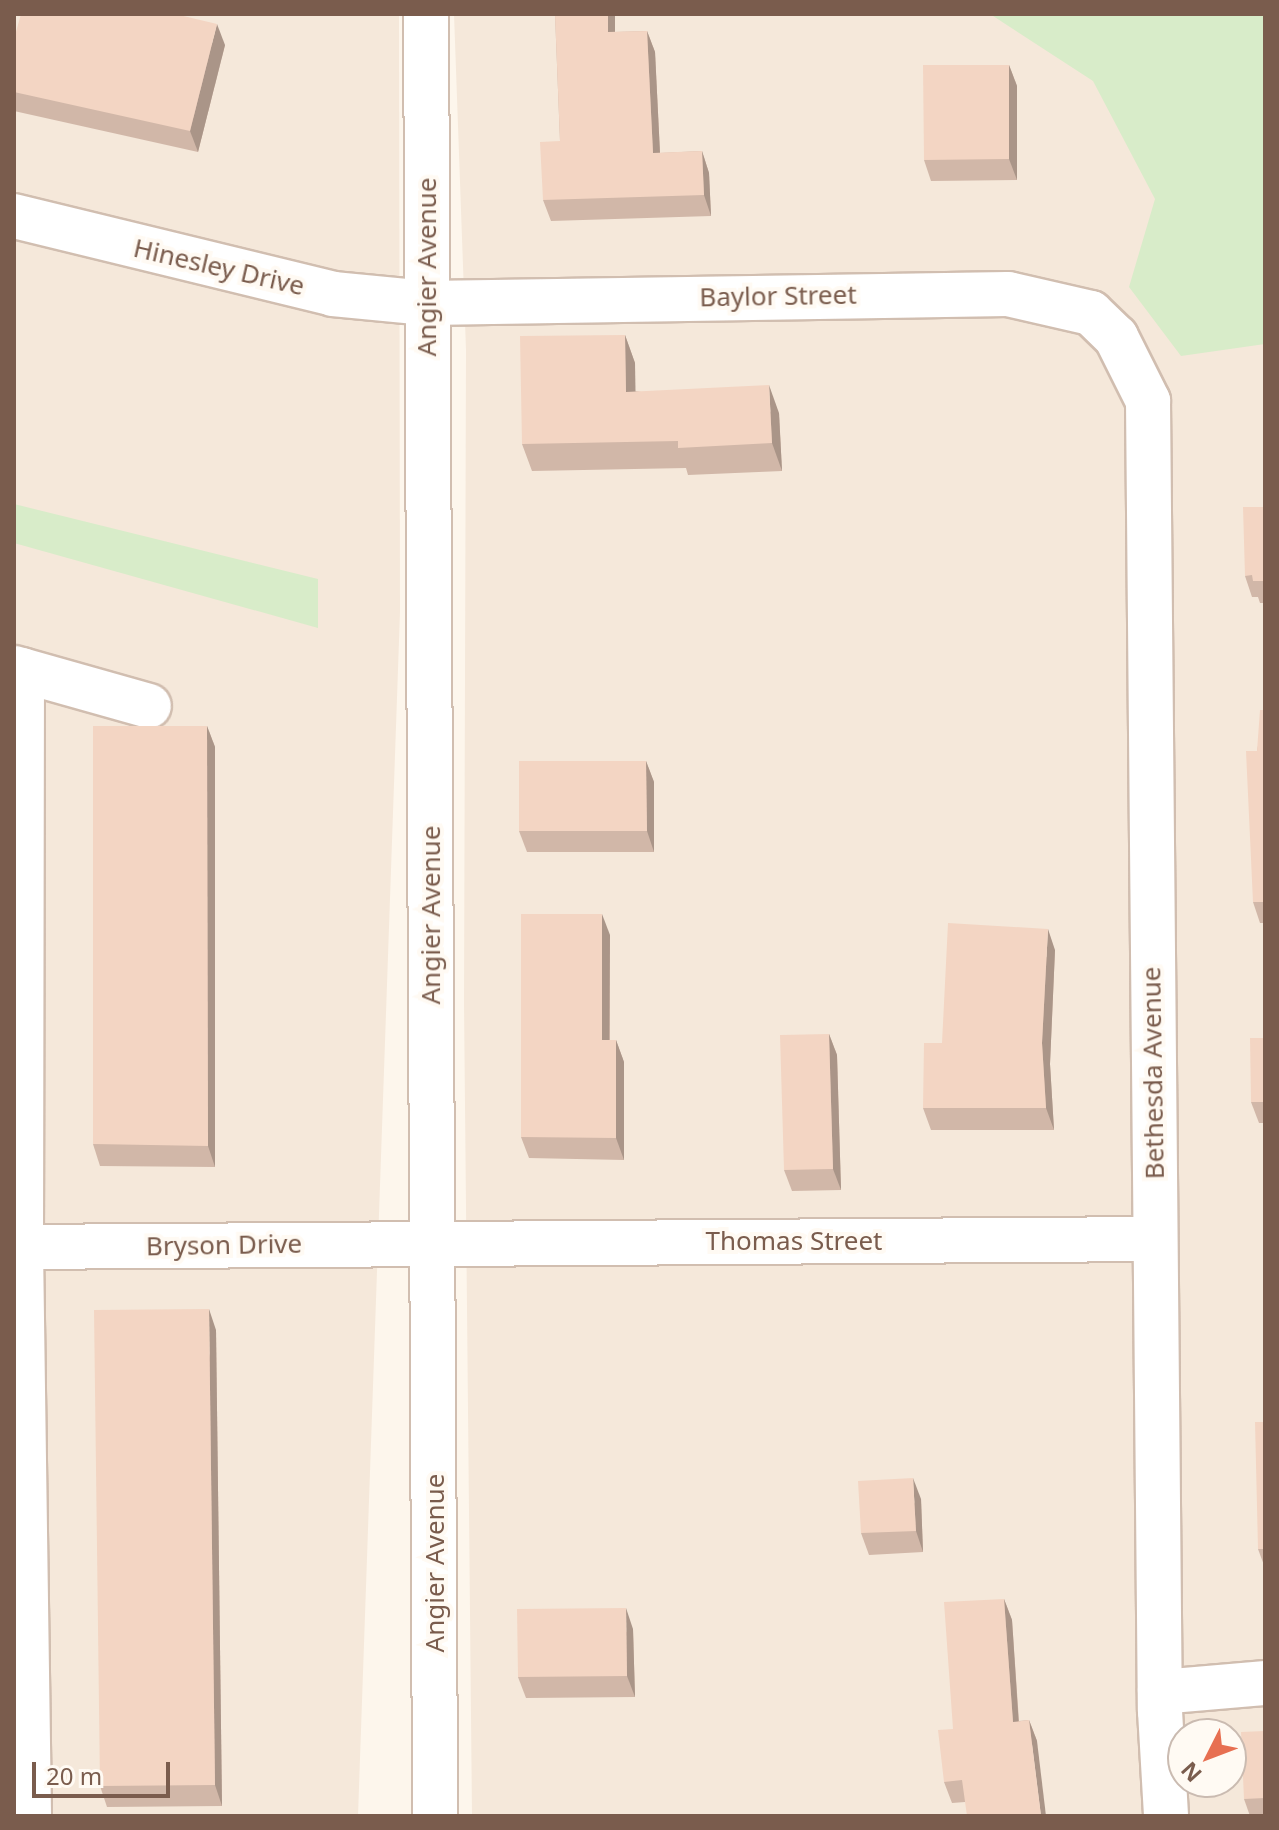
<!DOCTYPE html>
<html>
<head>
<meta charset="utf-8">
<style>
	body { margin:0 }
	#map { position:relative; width:1279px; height:1830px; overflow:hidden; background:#fdf6ec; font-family:"Noto Sans",sans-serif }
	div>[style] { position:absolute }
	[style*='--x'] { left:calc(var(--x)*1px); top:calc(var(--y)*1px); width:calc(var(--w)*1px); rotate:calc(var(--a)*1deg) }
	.residential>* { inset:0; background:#f5e8da }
	.green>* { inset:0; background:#d8ecc9 }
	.roads { filter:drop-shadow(2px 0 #d1beb0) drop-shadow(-2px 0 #d1beb0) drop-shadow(0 2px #d1beb0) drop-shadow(0 -2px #d1beb0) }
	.minor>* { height:44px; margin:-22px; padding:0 22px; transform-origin:22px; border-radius:22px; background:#fff }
	.wall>* { inset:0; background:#d1b7a8 }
	.shaded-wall>* { inset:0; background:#aa9588 }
	.building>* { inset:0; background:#f3d5c3 }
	span { translate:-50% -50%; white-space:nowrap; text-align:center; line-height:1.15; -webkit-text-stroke:8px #fffaf3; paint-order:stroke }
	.street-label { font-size:26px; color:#7a5c4d }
	.frame { position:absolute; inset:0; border:16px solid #7a5c4d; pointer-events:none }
	.north { position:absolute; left:1167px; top:1718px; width:80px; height:80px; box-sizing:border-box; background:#fffaf3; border:2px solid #cabbb1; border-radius:50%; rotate:228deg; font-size:22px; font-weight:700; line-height:32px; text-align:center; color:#7a5c4d }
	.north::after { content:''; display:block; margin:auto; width:28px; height:36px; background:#e76f51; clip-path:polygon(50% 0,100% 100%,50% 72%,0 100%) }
	.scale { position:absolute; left:32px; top:1762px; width:138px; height:36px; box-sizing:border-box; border:4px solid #7a5c4d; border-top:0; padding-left:10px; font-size:24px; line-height:28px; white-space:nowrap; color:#7a5c4d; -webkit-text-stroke:6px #fffaf3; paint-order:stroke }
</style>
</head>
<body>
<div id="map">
	<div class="residential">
		<i style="clip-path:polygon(14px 14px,399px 14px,400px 612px,358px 1816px,14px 1816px)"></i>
		<i style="clip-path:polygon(evenodd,454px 14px,1258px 14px,1265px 208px,1265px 1816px,472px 1816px,464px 1004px,466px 350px,454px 14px,1183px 1734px,1231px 1734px,1231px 1782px,1183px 1782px,1183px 1734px)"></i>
	</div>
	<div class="green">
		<i style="clip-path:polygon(990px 14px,1265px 14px,1265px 344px,1181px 356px,1129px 287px,1155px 199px,1093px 81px)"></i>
		<i style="clip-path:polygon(14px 504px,318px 579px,318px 628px,14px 543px)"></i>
	</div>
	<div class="roads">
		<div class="minor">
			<i style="--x:426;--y:14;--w:1802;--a:89.71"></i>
			<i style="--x:14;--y:216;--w:328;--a:13.7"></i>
			<i style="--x:333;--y:294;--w:94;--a:5.5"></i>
			<i style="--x:427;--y:303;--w:581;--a:-0.89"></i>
			<i style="--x:1008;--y:294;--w:85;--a:12.9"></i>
			<i style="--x:1091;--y:313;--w:35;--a:44"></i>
			<i style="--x:1116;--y:337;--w:72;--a:63.4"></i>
			<i style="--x:1148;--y:401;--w:1310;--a:89.48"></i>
			<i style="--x:1160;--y:1711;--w:105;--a:86.7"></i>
			<i style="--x:14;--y:668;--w:140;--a:15.7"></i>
			<i style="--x:22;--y:670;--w:578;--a:90.1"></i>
			<i style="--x:21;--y:1248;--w:568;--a:89.19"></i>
			<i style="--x:14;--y:1247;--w:1141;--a:-0.4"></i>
			<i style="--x:1160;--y:1692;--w:105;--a:-4.9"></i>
		</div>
	</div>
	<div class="wall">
		<i style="clip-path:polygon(555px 14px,615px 14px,615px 32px,647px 31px,655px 52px,660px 153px,702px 151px,709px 173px,711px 216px,551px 221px,543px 200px,560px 141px)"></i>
		<i style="clip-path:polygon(14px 39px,225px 45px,198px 152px,14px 111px)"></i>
		<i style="clip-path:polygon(1009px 65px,1017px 86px,1017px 180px,931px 181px,924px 160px)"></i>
		<i style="clip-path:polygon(625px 335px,635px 363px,635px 391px,779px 413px,782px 471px,688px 475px,686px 468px,532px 471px,522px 444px)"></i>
		<i style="clip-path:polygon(1265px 507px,1265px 603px,1260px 603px,1258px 597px,1252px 597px,1245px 576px)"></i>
		<i style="clip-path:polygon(1265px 710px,1265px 923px,1260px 923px,1253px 902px,1257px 751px)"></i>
		<i style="clip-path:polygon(207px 726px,215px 747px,215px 1167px,100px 1166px,93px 1144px)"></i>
		<i style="clip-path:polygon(646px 761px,654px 782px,654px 852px,527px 852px,519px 831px)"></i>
		<i style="clip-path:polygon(610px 935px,610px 1040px,616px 1040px,624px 1062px,624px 1160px,529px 1158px,521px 1137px)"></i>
		<i style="clip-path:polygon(1055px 950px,1050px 1064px,1054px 1130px,931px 1130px,923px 1108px,942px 1043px)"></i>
		<i style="clip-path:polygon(829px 1034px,837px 1055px,841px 1190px,792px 1191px,784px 1170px)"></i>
		<i style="clip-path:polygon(1265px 1038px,1265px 1123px,1259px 1123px,1251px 1102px)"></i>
		<i style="clip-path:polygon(216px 1330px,222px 1806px,107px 1807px,100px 1786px)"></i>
		<i style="clip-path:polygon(1265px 1422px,1265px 1568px,1258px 1549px)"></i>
		<i style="clip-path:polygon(921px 1499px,923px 1552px,869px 1555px,861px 1533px)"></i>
		<i style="clip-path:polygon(1004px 1599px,1012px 1620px,1019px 1721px,1029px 1720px,1037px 1741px,965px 1802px,952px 1803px,944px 1782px,953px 1729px)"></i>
		<i style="clip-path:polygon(633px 1629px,635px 1697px,526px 1698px,518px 1677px)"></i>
		<i style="clip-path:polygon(1265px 1731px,1265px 1816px,1250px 1816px,1244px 1799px)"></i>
	</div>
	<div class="shaded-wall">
		<i style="clip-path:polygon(608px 14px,615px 14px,615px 53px,608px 32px)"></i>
		<i style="clip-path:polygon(217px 24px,225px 45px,198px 152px,190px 131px)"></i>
		<i style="clip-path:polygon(647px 31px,655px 52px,661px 174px,653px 153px)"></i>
		<i style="clip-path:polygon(1009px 65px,1017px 86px,1017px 180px,1009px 159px)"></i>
		<i style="clip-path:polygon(702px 151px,709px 173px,711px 216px,704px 195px)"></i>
		<i style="clip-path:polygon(625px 335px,635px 363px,636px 419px,626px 392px)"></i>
		<i style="clip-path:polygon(769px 385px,779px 413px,782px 471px,772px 443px)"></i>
		<i style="clip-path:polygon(207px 726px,215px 747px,215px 1167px,208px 1146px)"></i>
		<i style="clip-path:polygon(646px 761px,654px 782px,654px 852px,647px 831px)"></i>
		<i style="clip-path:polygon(602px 914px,610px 935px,609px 1061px,602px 1040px)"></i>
		<i style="clip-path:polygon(1048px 929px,1055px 950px,1050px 1064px,1054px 1130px,1046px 1108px,1042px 1043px)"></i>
		<i style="clip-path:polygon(829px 1034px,837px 1055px,841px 1190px,833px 1169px)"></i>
		<i style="clip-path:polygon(616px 1040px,624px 1062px,624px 1160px,616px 1138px)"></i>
		<i style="clip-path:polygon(209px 1309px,216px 1330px,222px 1806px,215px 1785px)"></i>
		<i style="clip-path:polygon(913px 1478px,921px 1499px,923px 1552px,916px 1531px)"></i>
		<i style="clip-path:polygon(1004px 1599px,1012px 1620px,1020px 1743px,1013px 1722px)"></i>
		<i style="clip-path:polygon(626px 1608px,633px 1629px,635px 1697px,627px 1676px)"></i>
		<i style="clip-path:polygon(1029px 1720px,1037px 1741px,1046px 1816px,1041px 1816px)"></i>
	</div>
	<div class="building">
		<i style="clip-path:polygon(21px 14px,175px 14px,217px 24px,190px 131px,14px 92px,14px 39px)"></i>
		<i style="clip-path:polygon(555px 14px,608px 14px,608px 32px,647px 31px,653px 153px,702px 151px,704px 195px,543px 200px,540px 142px,560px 141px)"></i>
		<i style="clip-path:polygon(923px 65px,1009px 65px,1009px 159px,924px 160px)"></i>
		<i style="clip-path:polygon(625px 335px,626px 392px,769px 385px,772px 443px,678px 448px,678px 441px,522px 444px,520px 336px)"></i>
		<i style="clip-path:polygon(1243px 507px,1265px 507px,1265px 581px,1253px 581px,1252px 575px,1245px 576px)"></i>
		<i style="clip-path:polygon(1260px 710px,1265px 710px,1265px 902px,1253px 902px,1246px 751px,1257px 751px)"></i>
		<i style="clip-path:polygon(93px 726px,207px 726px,208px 1146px,93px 1144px)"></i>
		<i style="clip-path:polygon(519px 761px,646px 761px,647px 831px,519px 831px)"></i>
		<i style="clip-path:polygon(521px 914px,602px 914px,602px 1040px,616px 1040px,616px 1138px,521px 1137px)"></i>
		<i style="clip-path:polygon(948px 923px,1048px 929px,1042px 1043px,1046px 1108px,923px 1108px,924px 1043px,942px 1043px)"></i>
		<i style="clip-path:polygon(829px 1034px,833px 1169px,784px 1170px,780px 1035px)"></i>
		<i style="clip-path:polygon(1250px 1038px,1265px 1038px,1265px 1102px,1251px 1102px)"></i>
		<i style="clip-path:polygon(209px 1309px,215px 1785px,100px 1786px,94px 1310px)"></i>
		<i style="clip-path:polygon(1255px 1422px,1265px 1422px,1265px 1549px,1258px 1549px)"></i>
		<i style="clip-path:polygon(913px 1478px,916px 1531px,861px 1533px,858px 1481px)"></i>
		<i style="clip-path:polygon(1004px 1599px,1013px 1722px,1029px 1720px,1041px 1816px,967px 1816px,962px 1780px,944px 1782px,938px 1730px,953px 1729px,944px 1602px)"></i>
		<i style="clip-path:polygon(626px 1608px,627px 1676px,518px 1677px,517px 1609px)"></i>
		<i style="clip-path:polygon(1265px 1731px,1265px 1798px,1244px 1799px,1241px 1732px)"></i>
	</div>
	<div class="street-label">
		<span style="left:219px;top:267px;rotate:13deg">Hinesley Drive</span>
		<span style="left:427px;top:267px;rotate:-90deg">Angier Avenue</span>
		<span style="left:778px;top:296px;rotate:-1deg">Baylor Street</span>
		<span style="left:431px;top:915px;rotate:-90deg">Angier Avenue</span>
		<span style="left:1153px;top:1073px;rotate:-91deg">Bethesda Avenue</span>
		<span style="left:794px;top:1241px">Thomas Street</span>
		<span style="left:224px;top:1245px;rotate:-1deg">Bryson Drive</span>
		<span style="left:435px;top:1563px;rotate:-90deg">Angier Avenue</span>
	</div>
	<div class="frame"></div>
	<div class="north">N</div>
	<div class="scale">20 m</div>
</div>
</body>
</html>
